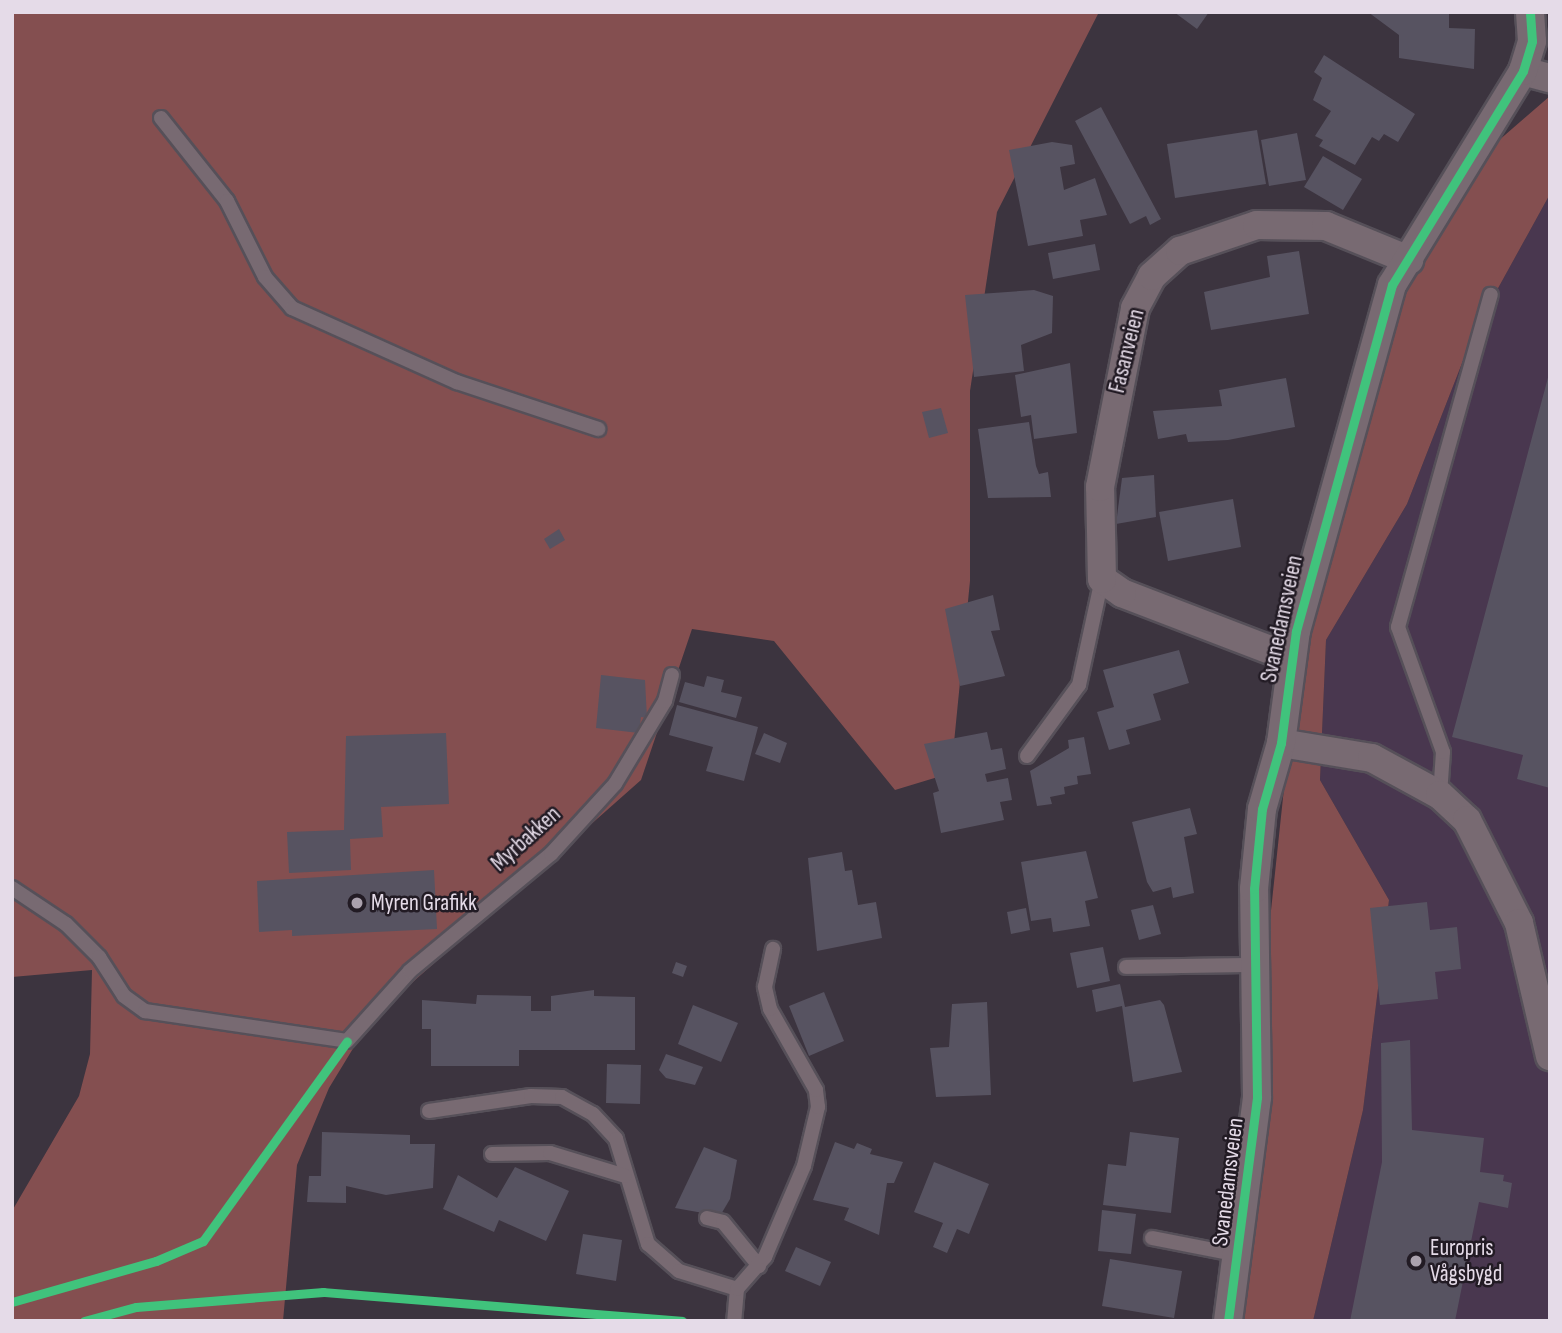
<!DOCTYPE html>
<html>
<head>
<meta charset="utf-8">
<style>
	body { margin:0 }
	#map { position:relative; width:1562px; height:1333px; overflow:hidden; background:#3c343f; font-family:"Sofia Sans Condensed",sans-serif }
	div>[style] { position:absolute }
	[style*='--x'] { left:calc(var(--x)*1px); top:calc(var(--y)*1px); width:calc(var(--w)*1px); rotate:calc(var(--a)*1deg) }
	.built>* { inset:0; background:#49374f }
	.forest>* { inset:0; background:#844f50 }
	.building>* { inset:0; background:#575361 }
	.roads { filter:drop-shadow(2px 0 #565059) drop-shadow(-2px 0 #565059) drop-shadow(0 2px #565059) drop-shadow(0 -2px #565059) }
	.service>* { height:14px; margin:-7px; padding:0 7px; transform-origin:7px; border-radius:7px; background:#786a72 }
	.minor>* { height:28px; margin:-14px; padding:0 14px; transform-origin:14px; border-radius:14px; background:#786a72 }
	.cycleway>* { height:9px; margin:-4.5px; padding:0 4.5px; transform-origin:4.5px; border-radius:4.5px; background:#40c37c }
	.dots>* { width:19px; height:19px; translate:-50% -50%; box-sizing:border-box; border:4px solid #221b24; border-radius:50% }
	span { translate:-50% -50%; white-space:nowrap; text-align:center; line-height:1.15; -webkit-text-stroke:5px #221b24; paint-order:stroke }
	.street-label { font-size:23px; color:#e5dbe8 }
	.poi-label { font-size:23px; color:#e5dbe8 }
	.left { translate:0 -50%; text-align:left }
	.frame { position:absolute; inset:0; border:14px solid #e5dbe8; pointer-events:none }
</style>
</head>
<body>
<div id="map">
	<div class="built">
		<i style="clip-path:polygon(1550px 194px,1550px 1321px,1313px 1321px,1363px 1110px,1389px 900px,1320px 780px,1326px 640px,1407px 504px,1475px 330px)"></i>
	</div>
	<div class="forest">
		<i style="clip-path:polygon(12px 12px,1099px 12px,997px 212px,970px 391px,970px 581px,951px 773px,895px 790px,774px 641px,692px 629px,641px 780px,371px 1019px,329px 1088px,297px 1165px,283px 1321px,12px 1321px,12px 1211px,79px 1096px,90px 1054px,92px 970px,12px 977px)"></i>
		<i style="clip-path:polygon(1550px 96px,1550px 194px,1475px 330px,1407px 504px,1326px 640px,1320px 780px,1389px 900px,1363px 1110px,1313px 1321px,1211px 1321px,1221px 1299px,1250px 1108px,1290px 732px,1362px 364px,1445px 187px)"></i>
	</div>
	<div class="building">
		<i style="clip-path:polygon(1174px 12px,1209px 12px,1197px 29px)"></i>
		<i style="clip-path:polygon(1368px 12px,1449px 12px,1449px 28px,1475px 29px,1474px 69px,1399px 58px,1399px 35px)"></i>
		<i style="clip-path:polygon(1324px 55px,1415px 114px,1398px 142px,1384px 134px,1379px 141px,1372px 137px,1355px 165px,1319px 146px,1323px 140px,1315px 136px,1331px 111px,1313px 100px,1322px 78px,1314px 72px)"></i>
		<i style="clip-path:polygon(1101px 107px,1161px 219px,1150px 225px,1146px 216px,1130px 224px,1075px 121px)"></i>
		<i style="clip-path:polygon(1257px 130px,1266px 184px,1175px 198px,1167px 144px)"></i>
		<i style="clip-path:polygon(1297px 133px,1306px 180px,1269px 186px,1261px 140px)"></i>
		<i style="clip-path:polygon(1052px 142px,1072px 145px,1075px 164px,1060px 167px,1064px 190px,1095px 178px,1107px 215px,1080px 220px,1083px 236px,1028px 246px,1009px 150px)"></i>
		<i style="clip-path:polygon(1323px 156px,1362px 179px,1343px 210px,1304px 187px)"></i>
		<i style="clip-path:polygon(1095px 244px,1100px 270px,1053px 279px,1048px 253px)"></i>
		<i style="clip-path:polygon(1299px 251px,1309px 314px,1211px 330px,1204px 292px,1270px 277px,1267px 256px)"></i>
		<i style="clip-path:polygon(1034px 290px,1053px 296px,1052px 333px,1021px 345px,1024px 371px,974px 377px,965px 295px)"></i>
		<i style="clip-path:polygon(1070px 363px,1077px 433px,1034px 439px,1031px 415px,1021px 417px,1015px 375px)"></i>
		<i style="clip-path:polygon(1550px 370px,1550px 788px,1517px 779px,1523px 755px,1452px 737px)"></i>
		<i style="clip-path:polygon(1286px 378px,1295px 427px,1228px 440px,1188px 442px,1186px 434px,1158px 439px,1153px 411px,1222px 406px,1219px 390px)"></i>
		<i style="clip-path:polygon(941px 408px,948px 433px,929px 438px,922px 412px)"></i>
		<i style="clip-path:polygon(1029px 422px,1036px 466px,1039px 474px,1048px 472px,1051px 497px,988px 498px,978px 429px)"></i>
		<i style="clip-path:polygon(1154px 475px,1156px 517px,1116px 524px,1122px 478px)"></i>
		<i style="clip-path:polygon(1233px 499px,1241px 547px,1168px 561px,1159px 512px)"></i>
		<i style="clip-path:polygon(559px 529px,565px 540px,550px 549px,544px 539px)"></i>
		<i style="clip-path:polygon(993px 595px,1000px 630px,991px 631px,1005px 676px,960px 686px,945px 609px)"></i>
		<i style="clip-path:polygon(1179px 650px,1189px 683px,1153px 694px,1161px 720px,1126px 730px,1130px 744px,1109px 750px,1097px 712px,1114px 707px,1103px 670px)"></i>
		<i style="clip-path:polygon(601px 675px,645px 680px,647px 718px,641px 717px,639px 733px,596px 728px)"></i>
		<i style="clip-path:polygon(707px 676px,724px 680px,721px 692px,742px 697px,736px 718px,679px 702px,685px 682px,704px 687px)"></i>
		<i style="clip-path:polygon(677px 705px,758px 727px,744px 781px,706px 771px,713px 747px,669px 735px)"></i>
		<i style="clip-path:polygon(987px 732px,991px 750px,1002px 748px,1006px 769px,985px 774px,987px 782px,1008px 778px,1012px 800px,1000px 802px,1004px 820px,941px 833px,933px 793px,939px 791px,924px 744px)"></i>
		<i style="clip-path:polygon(446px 733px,449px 804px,381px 807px,383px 837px,350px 839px,351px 870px,289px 873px,287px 832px,344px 830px,346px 736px)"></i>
		<i style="clip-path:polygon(764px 733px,787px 743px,780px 763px,755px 754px)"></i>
		<i style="clip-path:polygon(1084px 737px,1091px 774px,1077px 776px,1078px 784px,1064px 787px,1065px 794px,1050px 797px,1052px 804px,1037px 806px,1030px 771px,1069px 748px,1068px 740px)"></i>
		<i style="clip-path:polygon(1190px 808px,1197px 834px,1184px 837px,1194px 893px,1173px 898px,1171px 887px,1153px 892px,1147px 882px,1132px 822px)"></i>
		<i style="clip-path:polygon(1086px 851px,1098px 898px,1085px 901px,1090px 926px,1053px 932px,1051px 918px,1031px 921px,1021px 862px)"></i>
		<i style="clip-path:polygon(842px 852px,845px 871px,852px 870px,858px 905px,876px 902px,882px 938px,817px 951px,808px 858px)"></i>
		<i style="clip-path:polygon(434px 870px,437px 929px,292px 936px,292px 930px,259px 932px,257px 881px)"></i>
		<i style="clip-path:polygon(1427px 902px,1430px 930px,1457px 927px,1461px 969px,1435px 972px,1438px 999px,1380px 1005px,1370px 908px)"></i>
		<i style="clip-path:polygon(1153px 905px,1161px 934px,1139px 940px,1131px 910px)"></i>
		<i style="clip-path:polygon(1026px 908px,1030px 930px,1011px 934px,1007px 912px)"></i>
		<i style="clip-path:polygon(1103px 947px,1110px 981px,1077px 988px,1070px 953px)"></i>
		<i style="clip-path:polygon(676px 962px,687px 966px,683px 977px,672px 973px)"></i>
		<i style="clip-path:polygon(1120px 984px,1125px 1007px,1160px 1000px,1164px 1005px,1182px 1072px,1133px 1082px,1122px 1006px,1096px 1012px,1092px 990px)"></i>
		<i style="clip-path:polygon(594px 990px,594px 996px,635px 997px,635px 1050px,519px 1050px,519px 1066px,431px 1066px,431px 1029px,422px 1029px,422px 1000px,476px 1004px,477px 995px,531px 996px,531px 1011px,551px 1011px,551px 996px)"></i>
		<i style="clip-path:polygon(824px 992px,844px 1041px,809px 1056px,789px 1006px)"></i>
		<i style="clip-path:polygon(987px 1002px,991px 1095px,936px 1097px,930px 1048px,949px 1047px,952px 1004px)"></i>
		<i style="clip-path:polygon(693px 1005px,738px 1023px,721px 1062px,678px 1044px)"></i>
		<i style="clip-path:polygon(1410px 1040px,1412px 1130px,1484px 1138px,1480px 1172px,1504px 1175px,1503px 1181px,1512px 1183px,1508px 1208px,1479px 1202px,1455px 1321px,1350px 1321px,1382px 1162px,1381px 1043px)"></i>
		<i style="clip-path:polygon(666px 1054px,703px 1067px,695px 1085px,666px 1078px,659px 1070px)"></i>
		<i style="clip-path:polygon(607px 1064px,641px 1065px,640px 1104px,606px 1103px)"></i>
		<i style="clip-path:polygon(322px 1132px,410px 1135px,410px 1144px,435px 1144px,433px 1188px,386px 1195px,346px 1186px,346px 1203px,307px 1202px,309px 1176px,321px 1176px)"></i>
		<i style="clip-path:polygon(1130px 1132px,1179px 1138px,1171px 1213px,1103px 1205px,1108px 1164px,1126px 1166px)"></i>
		<i style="clip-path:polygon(835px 1142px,854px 1149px,857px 1143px,872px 1149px,870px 1154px,903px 1162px,894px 1183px,887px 1183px,879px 1235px,844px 1220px,849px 1208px,813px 1200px)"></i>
		<i style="clip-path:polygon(704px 1147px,737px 1160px,730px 1199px,720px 1216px,675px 1208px)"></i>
		<i style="clip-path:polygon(934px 1162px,989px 1184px,969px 1234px,957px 1229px,947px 1253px,933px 1247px,943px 1223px,914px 1212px)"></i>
		<i style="clip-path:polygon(515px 1167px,569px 1191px,546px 1241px,499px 1220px,494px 1232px,443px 1209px,458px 1175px,497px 1198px)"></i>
		<i style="clip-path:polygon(1102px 1210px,1136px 1214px,1131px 1254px,1098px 1251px)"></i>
		<i style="clip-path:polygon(583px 1234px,622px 1240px,616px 1281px,576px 1274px)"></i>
		<i style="clip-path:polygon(796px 1247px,831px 1262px,820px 1286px,785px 1271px)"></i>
		<i style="clip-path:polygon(1110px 1259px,1182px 1271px,1174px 1318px,1102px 1306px)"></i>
	</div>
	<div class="roads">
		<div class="service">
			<i style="--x:161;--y:118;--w:106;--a:51.5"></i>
			<i style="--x:227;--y:201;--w:85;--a:63.4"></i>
			<i style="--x:265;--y:277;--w:41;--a:48.9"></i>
			<i style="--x:292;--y:308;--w:181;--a:24.2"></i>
			<i style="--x:457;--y:382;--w:149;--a:18.4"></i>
			<i style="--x:1027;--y:756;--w:88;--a:-53.8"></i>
			<i style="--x:1079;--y:685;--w:108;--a:-77.8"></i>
			<i style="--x:1440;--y:795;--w:43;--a:-86"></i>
			<i style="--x:1443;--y:752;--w:133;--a:-109.8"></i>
			<i style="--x:1398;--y:627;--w:345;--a:-74.4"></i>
			<i style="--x:12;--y:888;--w:65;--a:33.7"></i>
			<i style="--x:66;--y:924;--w:47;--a:45"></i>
			<i style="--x:99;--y:957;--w:46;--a:57.3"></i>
			<i style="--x:124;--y:996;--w:26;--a:36"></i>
			<i style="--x:145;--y:1011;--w:204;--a:8.4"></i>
			<i style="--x:347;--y:1041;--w:94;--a:-48"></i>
			<i style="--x:410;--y:971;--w:183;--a:-39.7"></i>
			<i style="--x:551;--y:854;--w:95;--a:-47.6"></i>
			<i style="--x:615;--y:784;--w:97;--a:-58.9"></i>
			<i style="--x:665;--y:701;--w:27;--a:-75"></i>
			<i style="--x:1126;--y:967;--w:129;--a:-0.9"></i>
			<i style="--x:429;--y:1111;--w:103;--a:-8.4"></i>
			<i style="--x:531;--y:1096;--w:31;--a:2"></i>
			<i style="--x:562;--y:1097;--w:35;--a:29"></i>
			<i style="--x:593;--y:1114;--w:34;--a:47"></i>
			<i style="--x:616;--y:1139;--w:110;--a:73.1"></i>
			<i style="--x:648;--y:1244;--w:41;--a:41.1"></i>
			<i style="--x:679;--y:1271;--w:61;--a:17.2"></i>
			<i style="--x:737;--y:1289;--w:32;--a:95"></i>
			<i style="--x:492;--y:1154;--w:58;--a:-1"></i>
			<i style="--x:550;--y:1153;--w:78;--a:17"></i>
			<i style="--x:707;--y:1218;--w:16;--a:14"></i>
			<i style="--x:723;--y:1222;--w:57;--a:50.7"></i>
			<i style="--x:1152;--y:1238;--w:89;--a:11.1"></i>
			<i style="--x:737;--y:1289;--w:43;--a:-48.8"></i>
			<i style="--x:765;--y:1257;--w:99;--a:-66.8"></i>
			<i style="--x:804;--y:1166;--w:61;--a:-76.7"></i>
			<i style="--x:818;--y:1107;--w:17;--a:-97"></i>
			<i style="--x:816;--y:1090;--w:93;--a:-119.6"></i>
			<i style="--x:770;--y:1009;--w:23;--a:-103"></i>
			<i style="--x:765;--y:987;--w:39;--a:-78"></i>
		</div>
		<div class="minor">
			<i style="--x:1523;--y:71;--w:28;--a:15"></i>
			<i style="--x:1291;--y:658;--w:181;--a:-159"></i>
			<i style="--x:1122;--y:593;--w:24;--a:-145"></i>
			<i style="--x:1102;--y:579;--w:92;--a:-91.2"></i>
			<i style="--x:1100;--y:487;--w:182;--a:-78.9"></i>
			<i style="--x:1135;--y:308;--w:36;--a:-62"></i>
			<i style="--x:1152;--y:276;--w:38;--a:-42"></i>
			<i style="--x:1180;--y:251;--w:81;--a:-18.7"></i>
			<i style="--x:1257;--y:225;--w:69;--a:0.8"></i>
			<i style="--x:1326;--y:226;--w:90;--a:22.3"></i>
			<i style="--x:1281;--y:743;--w:92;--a:9.4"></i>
			<i style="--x:1372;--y:758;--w:77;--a:28.6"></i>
			<i style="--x:1440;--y:795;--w:37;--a:43"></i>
			<i style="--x:1467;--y:820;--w:115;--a:63.2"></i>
			<i style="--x:1519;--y:923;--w:137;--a:76.9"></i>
			<i style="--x:1228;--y:1321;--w:226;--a:-82.6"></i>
			<i style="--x:1257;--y:1097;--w:208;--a:-90.8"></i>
			<i style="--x:1254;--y:889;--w:80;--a:-84.3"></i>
			<i style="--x:1262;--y:809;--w:69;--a:-73.9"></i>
			<i style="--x:1281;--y:743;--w:113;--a:-82.4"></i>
			<i style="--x:1296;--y:631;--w:359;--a:-74.5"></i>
			<i style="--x:1392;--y:285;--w:251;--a:-58.5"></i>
			<i style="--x:1523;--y:71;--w:31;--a:-73"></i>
			<i style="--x:1532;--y:41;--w:29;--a:-94"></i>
		</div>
	</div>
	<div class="cycleway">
		<i style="--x:12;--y:1302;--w:150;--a:-15.9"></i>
		<i style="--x:156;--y:1261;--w:51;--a:-23.1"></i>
		<i style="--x:203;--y:1241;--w:246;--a:-54.2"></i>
		<i style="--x:84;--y:1321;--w:54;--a:-15.1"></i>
		<i style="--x:136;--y:1307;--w:188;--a:-4.6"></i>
		<i style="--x:323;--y:1292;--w:360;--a:4.6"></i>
		<i style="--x:1228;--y:1321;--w:226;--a:-82.6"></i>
		<i style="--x:1257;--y:1097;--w:208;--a:-90.8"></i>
		<i style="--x:1254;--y:889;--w:80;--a:-84.3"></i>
		<i style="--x:1262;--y:809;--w:69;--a:-73.9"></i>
		<i style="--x:1281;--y:743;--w:113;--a:-82.4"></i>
		<i style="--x:1296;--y:631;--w:359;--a:-74.5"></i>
		<i style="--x:1392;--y:285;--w:251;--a:-58.5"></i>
		<i style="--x:1523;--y:71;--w:31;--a:-73"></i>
		<i style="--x:1532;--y:41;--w:29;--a:-94"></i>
	</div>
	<div class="dots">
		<i style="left:357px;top:903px;background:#aaa1ad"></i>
		<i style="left:1416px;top:1261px;background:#aaa1ad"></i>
	</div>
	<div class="street-label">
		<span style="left:1127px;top:351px;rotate:-76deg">Fasanveien</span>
		<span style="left:1282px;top:619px;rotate:-78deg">Svanedamsveien</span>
		<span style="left:526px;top:839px;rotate:-42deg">Myrbakken</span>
		<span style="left:1228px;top:1182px;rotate:-83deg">Svanedamsveien</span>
	</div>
	<div class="poi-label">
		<span class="left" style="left:371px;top:903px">Myren Grafikk</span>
		<span class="left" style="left:1430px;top:1261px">Europris<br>Vågsbygd</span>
	</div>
	<div class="frame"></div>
</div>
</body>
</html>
